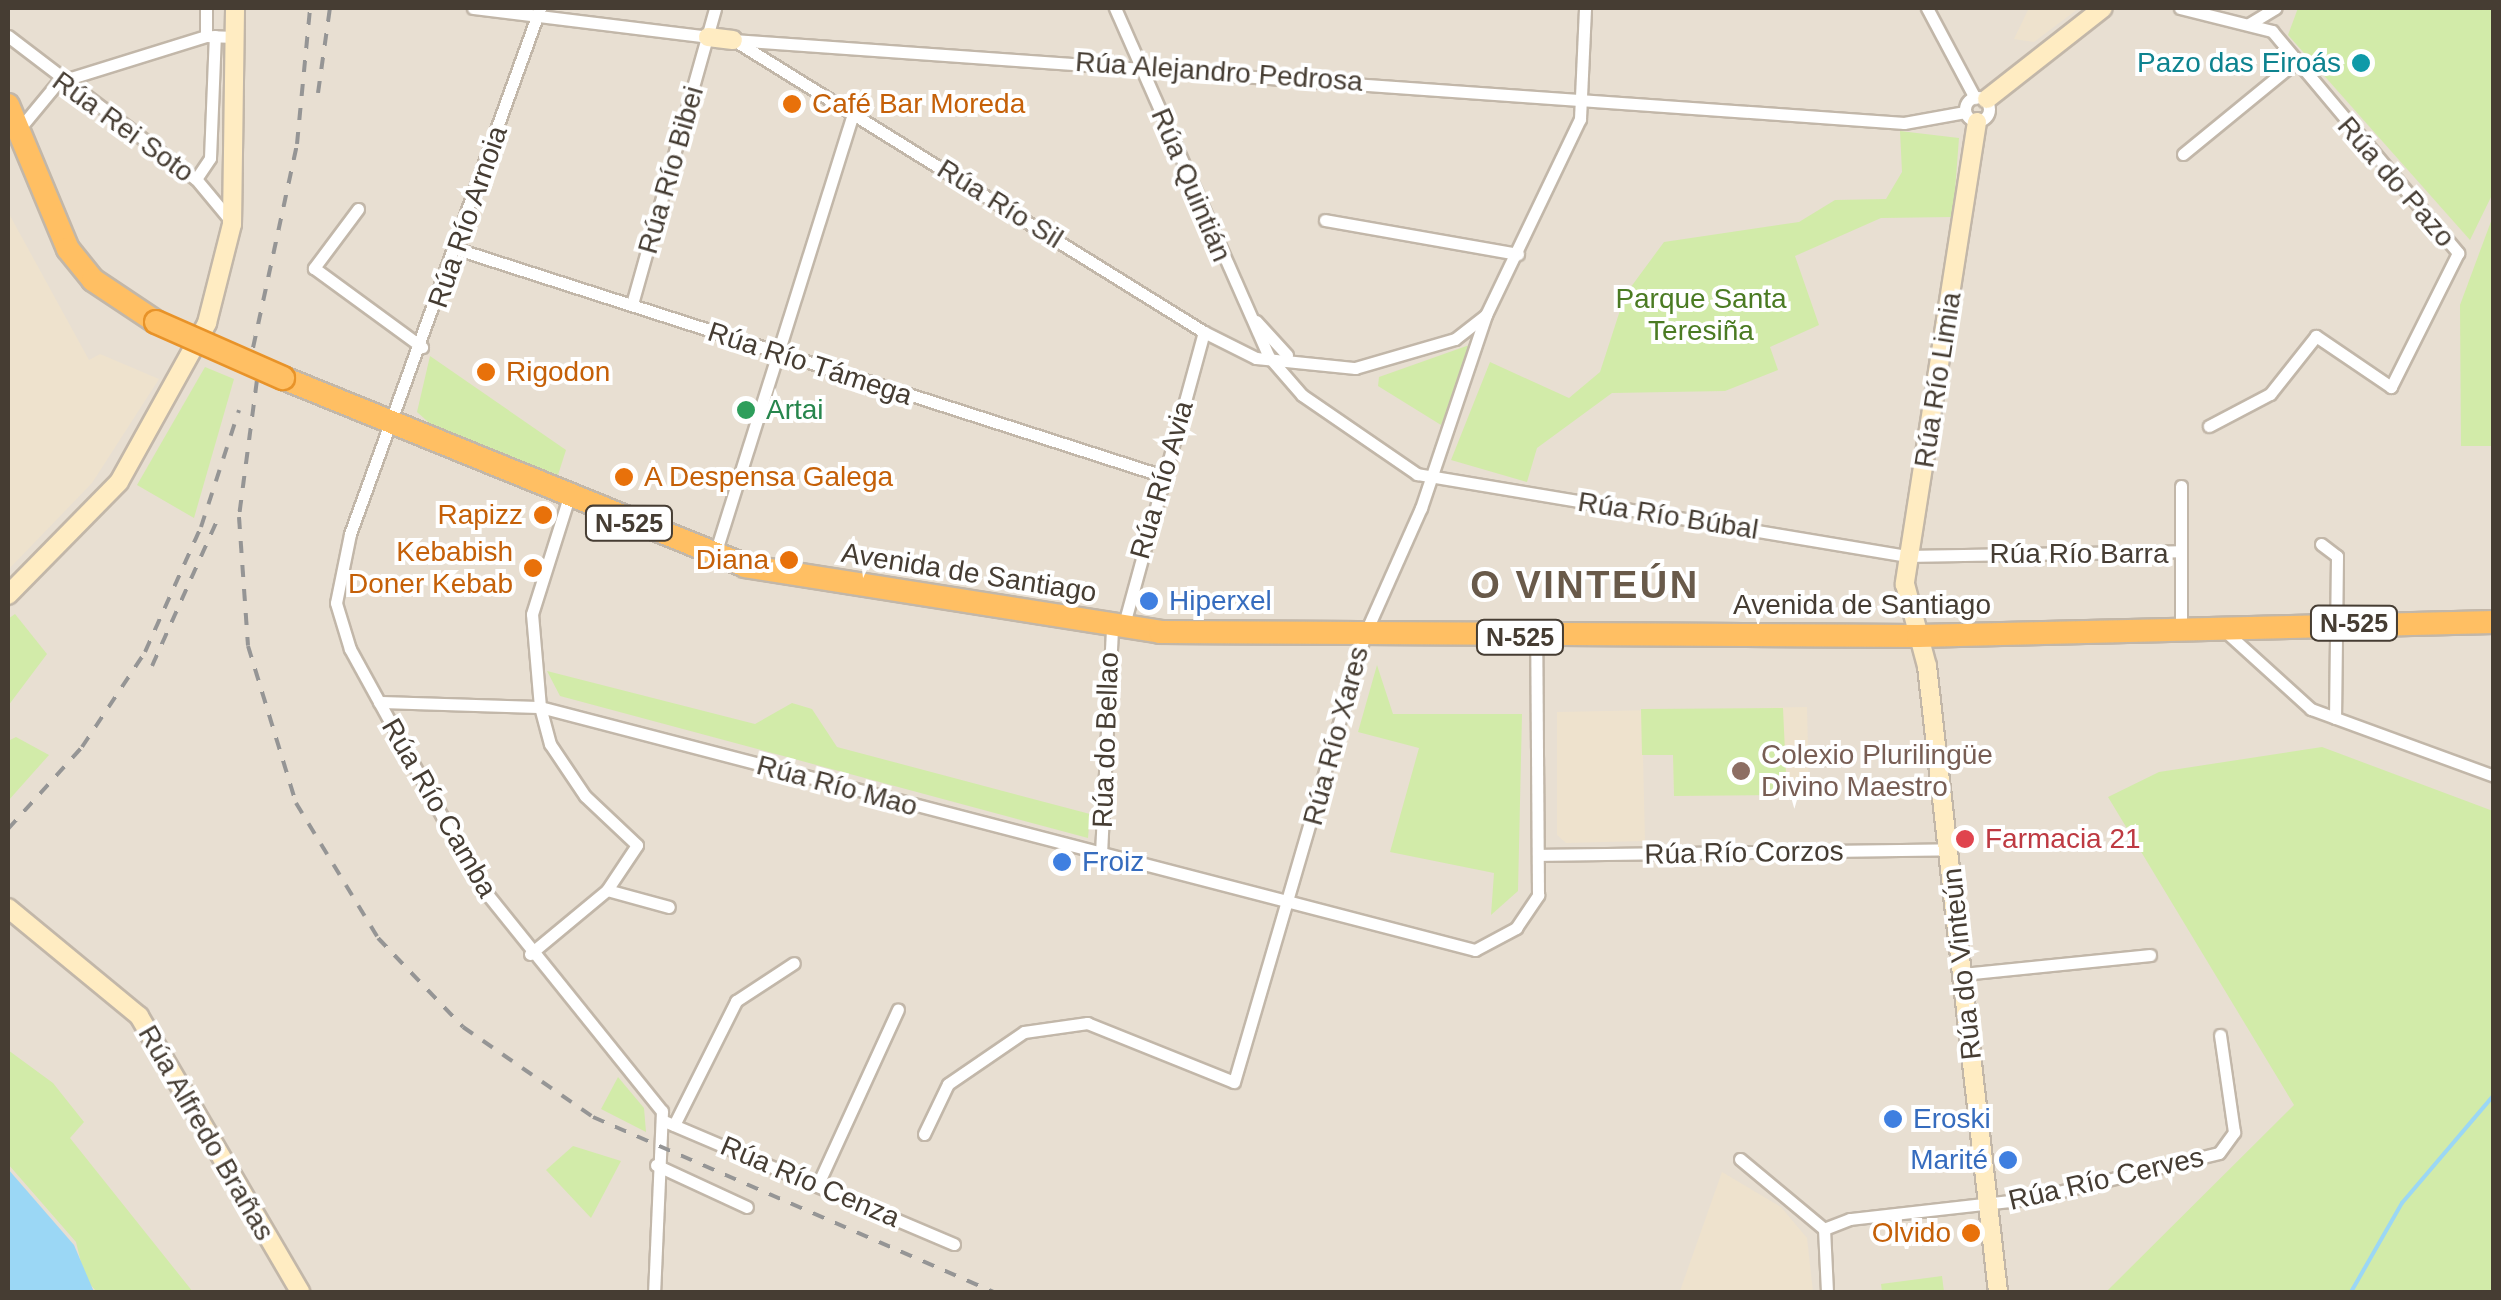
<!DOCTYPE html>
<html>
<head>
<meta charset="utf-8">
<style>
	body { margin:0 }
	#map { position:relative; width:2501px; height:1300px; overflow:hidden; background:#f3ede4; font-family:Arial,sans-serif }
	div>[style] { position:absolute }
	[style*='--x'] { left:calc(var(--x)*1px); top:calc(var(--y)*1px); width:calc(var(--w)*1px); rotate:calc(var(--a)*1deg) }
	.residential>* { inset:0; background:#e8dfd2 }
	.education>* { inset:0; background:#eee2cd }
	.green>* { inset:0; background:#d2eba9 }
	.water>* { inset:0; background:#9bd7f5 }
	.stream>* { height:4px; margin:-2px; padding:0 2px; transform-origin:2px; border-radius:2px; background:#9bd7f5 }
	.roads { filter:drop-shadow(2px 0 #c2b7a9) drop-shadow(-2px 0 #c2b7a9) drop-shadow(0 2px #c2b7a9) drop-shadow(0 -2px #c2b7a9) }
	.street>* { height:11px; margin:-5.5px; padding:0 5.5px; transform-origin:5.5px; border-radius:5.5px; background:#fff }
	.street>.ring { margin:-5.5px; padding:0; box-sizing:content-box; background:none; border:11px solid #fff; border-radius:50% }
	.secondary>* { height:18px; margin:-9px; padding:0 9px; transform-origin:9px; border-radius:9px; background:#ffecc2 }
	.highway>* { height:22px; margin:-11px; padding:0 11px; transform-origin:11px; border-radius:11px; background:#ffbf63 }
	.rail>* { height:4px; margin-top:-2px; transform-origin:0; background:repeating-linear-gradient(90deg,#959595 0 12px,transparent 0 24px) }
	.bridges { filter:drop-shadow(2px 0 #e89329) drop-shadow(-2px 0 #e89329) drop-shadow(0 2px #e89329) drop-shadow(0 -2px #e89329) }
	.highway-bridge>* { height:22px; margin:-11px; padding:0 11px; transform-origin:11px; border-radius:11px; background:#ffbf63 }
	.dots>* { width:28px; height:28px; translate:-50% -50%; box-sizing:border-box; border:5px solid #fff; border-radius:50% }
	span { translate:-50% -50%; white-space:nowrap; text-align:center; line-height:1.15; -webkit-text-stroke:8px #fff; paint-order:stroke }
	.shield-label span { padding:2px 8px; background:#fff; border:2px solid; border-radius:8px; -webkit-text-stroke-width:0 }
	.shield-label { font-size:25px; color:#463d33; font-weight:700 }
	.culture-label { font-size:28px; color:#0d838f }
	.right { translate:-100% -50%; text-align:right }
	.street-label { font-size:28px; color:#463d33 }
	.food-label { font-size:28px; color:#c56008 }
	.left { translate:0 -50%; text-align:left }
	.park-label { font-size:28px; color:#4b7b23 }
	.leisure-label { font-size:28px; color:#27864d }
	.shop-label { font-size:28px; color:#366cbe }
	.education-label { font-size:28px; color:#785e54 }
	.health-label { font-size:28px; color:#be3a42 }
	.district-label { font-size:38px; color:#695a4a; font-weight:700; letter-spacing:2.5px }
	.frame { position:absolute; inset:0; border:10px solid #463d33; pointer-events:none }
</style>
</head>
<body>
<div id="map">
	<div class="residential">
		<i style="clip-path:polygon(8px 8px,2493px 8px,2493px 1292px,8px 1292px)"></i>
	</div>
	<div class="education">
		<i style="clip-path:polygon(2029px 8px,2079px 8px,2034px 42px,2014px 39px)"></i>
		<i style="clip-path:polygon(8px 212px,89px 360px,100px 354px,159px 379px,92px 483px,8px 570px)"></i>
		<i style="clip-path:polygon(1807px 707px,1809px 794px,1674px 796px,1673px 755px,1643px 755px,1645px 841px,1566px 843px,1557px 835px,1557px 712px)"></i>
		<i style="clip-path:polygon(1722px 1172px,1781px 1207px,1807px 1238px,1813px 1292px,1680px 1291px)"></i>
	</div>
	<div class="green">
		<i style="clip-path:polygon(2298px 8px,2493px 9px,2493px 193px,2470px 240px,2288px 35px)"></i>
		<i style="clip-path:polygon(1900px 131px,1959px 138px,1953px 217px,1881px 218px,1795px 256px,1819px 325px,1770px 347px,1778px 370px,1725px 391px,1612px 393px,1537px 448px,1527px 482px,1451px 460px,1490px 362px,1569px 398px,1600px 372px,1625px 295px,1664px 242px,1799px 222px,1835px 200px,1886px 199px,1902px 172px)"></i>
		<i style="clip-path:polygon(2493px 216px,2493px 446px,2461px 446px,2460px 305px)"></i>
		<i style="clip-path:polygon(1475px 343px,1441px 425px,1378px 386px,1379px 377px)"></i>
		<i style="clip-path:polygon(430px 356px,566px 450px,558px 475px,435px 428px,417px 412px)"></i>
		<i style="clip-path:polygon(205px 367px,234px 379px,194px 518px,137px 485px)"></i>
		<i style="clip-path:polygon(15px 614px,47px 654px,8px 706px,8px 619px)"></i>
		<i style="clip-path:polygon(1377px 665px,1393px 714px,1522px 714px,1518px 891px,1491px 915px,1494px 873px,1390px 852px,1419px 748px,1358px 732px)"></i>
		<i style="clip-path:polygon(547px 671px,755px 724px,792px 703px,812px 709px,837px 747px,1090px 814px,1088px 838px,560px 696px)"></i>
		<i style="clip-path:polygon(1783px 708px,1787px 795px,1674px 796px,1673px 755px,1642px 755px,1641px 709px)"></i>
		<i style="clip-path:polygon(16px 737px,49px 755px,8px 801px,8px 741px)"></i>
		<i style="clip-path:polygon(2322px 747px,2493px 811px,2493px 1292px,2106px 1292px,2294px 1105px,2108px 797px,2159px 772px)"></i>
		<i style="clip-path:polygon(8px 1050px,53px 1083px,84px 1122px,70px 1138px,193px 1292px,97px 1292px,85px 1279px,76px 1242px,8px 1164px)"></i>
		<i style="clip-path:polygon(618px 1077px,644px 1108px,646px 1132px,601px 1109px)"></i>
		<i style="clip-path:polygon(573px 1146px,621px 1161px,591px 1218px,546px 1170px)"></i>
		<i style="clip-path:polygon(1942px 1276px,1944px 1292px,1882px 1292px,1881px 1284px)"></i>
	</div>
	<div class="water">
		<i style="clip-path:polygon(8px 1169px,74px 1245px,94px 1292px,8px 1292px)"></i>
	</div>
	<div class="stream">
		<i style="--x:2351;--y:1292;--w:103;--a:-60.2"></i>
		<i style="--x:2402;--y:1203;--w:142;--a:-49.6"></i>
	</div>
	<div class="roads">
		<div class="street">
			<i style="--x:206;--y:8;--w:28;--a:90"></i>
			<i style="--x:473;--y:8;--w:237;--a:7"></i>
			<i style="--x:540;--y:8;--w:559;--a:109.86"></i>
			<i style="--x:350;--y:534;--w:70;--a:101.5"></i>
			<i style="--x:336;--y:603;--w:48;--a:73.1"></i>
			<i style="--x:350;--y:649;--w:269;--a:61.2"></i>
			<i style="--x:480;--y:885;--w:290;--a:51.2"></i>
			<i style="--x:662;--y:1111;--w:181;--a:92.5"></i>
			<i style="--x:1115;--y:8;--w:381;--a:66.2"></i>
			<i style="--x:1269;--y:357;--w:50;--a:49"></i>
			<i style="--x:1302;--y:395;--w:140;--a:34.5"></i>
			<i style="--x:1417;--y:474;--w:495;--a:9.5"></i>
			<i style="--x:1905;--y:556;--w:276;--a:-1"></i>
			<i style="--x:1927;--y:8;--w:102;--a:61.9"></i>
			<i style="--x:2180;--y:8;--w:95;--a:14"></i>
			<i style="--x:2272;--y:31;--w:290;--a:50"></i>
			<i style="--x:2458;--y:253;--w:150;--a:116.6"></i>
			<i style="--x:2391;--y:387;--w:91;--a:-145.8"></i>
			<i style="--x:2316;--y:336;--w:74;--a:128.4"></i>
			<i style="--x:2270;--y:394;--w:69;--a:152.3"></i>
			<i style="--x:2249;--y:24;--w:31;--a:-31"></i>
			<i style="--x:8;--y:36;--w:236;--a:37.3"></i>
			<i style="--x:196;--y:179;--w:53;--a:50.3"></i>
			<i style="--x:733;--y:40;--w:1174;--a:4.05"></i>
			<i style="--x:1904;--y:123;--w:62;--a:-10.2"></i>
			<i style="--x:737;--y:42;--w:550;--a:31.84"></i>
			<i style="--x:1204;--y:332;--w:58;--a:26.6"></i>
			<i style="--x:1256;--y:358;--w:100;--a:5.8"></i>
			<i style="--x:1355;--y:368;--w:104;--a:-16.2"></i>
			<i style="--x:1455;--y:339;--w:39;--a:-38"></i>
			<i style="--x:1486;--y:315;--w:217;--a:-64.4"></i>
			<i style="--x:1580;--y:119;--w:111;--a:-87.4"></i>
			<i class="ring" style="left:1965px;top:97px;width:13px;height:13px"></i>
			<i style="--x:20;--y:128;--w:60;--a:-50.4"></i>
			<i style="--x:58;--y:82;--w:155;--a:-17.3"></i>
			<i style="--x:206;--y:36;--w:29;--a:2"></i>
			<i style="--x:2183;--y:154;--w:142;--a:-39.3"></i>
			<i style="--x:196;--y:179;--w:25;--a:-56"></i>
			<i style="--x:210;--y:158;--w:122;--a:-87.7"></i>
			<i style="--x:358;--y:209;--w:74;--a:126.7"></i>
			<i style="--x:314;--y:268;--w:134;--a:36.2"></i>
			<i style="--x:1325;--y:220;--w:196;--a:10"></i>
			<i style="--x:457;--y:249;--w:742;--a:17.82"></i>
			<i style="--x:632;--y:304;--w:307;--a:-74.3"></i>
			<i style="--x:1256;--y:321;--w:46;--a:47.6"></i>
			<i style="--x:2321;--y:544;--w:20;--a:37"></i>
			<i style="--x:2337;--y:556;--w:162;--a:90.7"></i>
			<i style="--x:715;--y:554;--w:461;--a:-72.6"></i>
			<i style="--x:2181;--y:626;--w:140;--a:-90"></i>
			<i style="--x:1123;--y:628;--w:307;--a:-74.7"></i>
			<i style="--x:2226;--y:632;--w:115;--a:42.2"></i>
			<i style="--x:2311;--y:709;--w:195;--a:20.1"></i>
			<i style="--x:379;--y:702;--w:161;--a:1.8"></i>
			<i style="--x:540;--y:707;--w:966;--a:14.57"></i>
			<i style="--x:1475;--y:950;--w:47;--a:-28.2"></i>
			<i style="--x:1516;--y:928;--w:40;--a:-56"></i>
			<i style="--x:1538;--y:895;--w:258;--a:-90.4"></i>
			<i style="--x:1101;--y:854;--w:228;--a:-87.2"></i>
			<i style="--x:1538;--y:855;--w:412;--a:-0.8"></i>
			<i style="--x:607;--y:890;--w:64;--a:15.3"></i>
			<i style="--x:530;--y:954;--w:100;--a:-39.7"></i>
			<i style="--x:607;--y:890;--w:54;--a:-56.3"></i>
			<i style="--x:637;--y:845;--w:71;--a:-136.7"></i>
			<i style="--x:585;--y:796;--w:63;--a:-123.9"></i>
			<i style="--x:550;--y:744;--w:38;--a:-105"></i>
			<i style="--x:540;--y:707;--w:93;--a:-94.9"></i>
			<i style="--x:532;--y:614;--w:120;--a:-72.5"></i>
			<i style="--x:1963;--y:974;--w:188;--a:-5.8"></i>
			<i style="--x:664;--y:1121;--w:315;--a:23"></i>
			<i style="--x:674;--y:1125;--w:139;--a:-63.4"></i>
			<i style="--x:736;--y:1001;--w:69;--a:-33.2"></i>
			<i style="--x:924;--y:1134;--w:55;--a:-64.4"></i>
			<i style="--x:948;--y:1084;--w:92;--a:-34.4"></i>
			<i style="--x:1024;--y:1032;--w:64;--a:-8.1"></i>
			<i style="--x:1087;--y:1023;--w:158;--a:21.9"></i>
			<i style="--x:1234;--y:1082;--w:465;--a:-73.7"></i>
			<i style="--x:1364;--y:636;--w:140;--a:-66"></i>
			<i style="--x:1421;--y:508;--w:204;--a:-71.4"></i>
			<i style="--x:1740;--y:1159;--w:109;--a:39.8"></i>
			<i style="--x:656;--y:1165;--w:100;--a:24.8"></i>
			<i style="--x:818;--y:1184;--w:192;--a:-65.4"></i>
			<i style="--x:1827;--y:1292;--w:63;--a:-92.7"></i>
			<i style="--x:1824;--y:1229;--w:28;--a:-21"></i>
			<i style="--x:1850;--y:1219;--w:180;--a:-6.4"></i>
			<i style="--x:2029;--y:1199;--w:195;--a:-13.6"></i>
			<i style="--x:2219;--y:1153;--w:26;--a:-54"></i>
			<i style="--x:2234;--y:1132;--w:98;--a:-98.2"></i>
		</div>
		<div class="secondary">
			<i style="--x:708;--y:37;--w:25;--a:7"></i>
			<i style="--x:1987;--y:99;--w:147;--a:-38.1"></i>
			<i style="--x:1977;--y:122;--w:468;--a:98.9"></i>
			<i style="--x:1905;--y:584;--w:85;--a:75"></i>
			<i style="--x:1927;--y:666;--w:630;--a:83.53"></i>
			<i style="--x:8;--y:595;--w:158;--a:-45.5"></i>
			<i style="--x:119;--y:482;--w:182;--a:-61"></i>
			<i style="--x:207;--y:323;--w:102;--a:-75.8"></i>
			<i style="--x:232;--y:224;--w:216;--a:-89.2"></i>
			<i style="--x:8;--y:908;--w:170;--a:39.5"></i>
			<i style="--x:139;--y:1016;--w:320;--a:59.7"></i>
		</div>
		<div class="highway">
			<i style="--x:8;--y:105;--w:156;--a:67.4"></i>
			<i style="--x:68;--y:249;--w:40;--a:51"></i>
			<i style="--x:93;--y:280;--w:76;--a:33.7"></i>
			<i style="--x:283;--y:378;--w:499;--a:22.1"></i>
			<i style="--x:745;--y:566;--w:420;--a:9"></i>
			<i style="--x:1160;--y:632;--w:758;--a:0.3"></i>
			<i style="--x:1918;--y:636;--w:576;--a:-1.39"></i>
		</div>
	</div>
	<div class="rail">
		<i style="--x:318;--y:93;--w:86;--a:-82"></i>
		<i style="--x:260;--y:357;--w:161;--a:97.5"></i>
		<i style="--x:239;--y:517;--w:129;--a:86"></i>
		<i style="--x:248;--y:646;--w:164;--a:73"></i>
		<i style="--x:296;--y:803;--w:158;--a:58.7"></i>
		<i style="--x:378;--y:938;--w:123;--a:46.3"></i>
		<i style="--x:463;--y:1027;--w:158;--a:34.7"></i>
		<i style="--x:593;--y:1117;--w:438;--a:23.6"></i>
		<i style="--x:248;--y:371;--w:232;--a:-77.8"></i>
		<i style="--x:297;--y:144;--w:137;--a:-84.5"></i>
		<i style="--x:152;--y:666;--w:164;--a:-65.9"></i>
		<i style="--x:8;--y:829;--w:110;--a:-47.9"></i>
		<i style="--x:82;--y:747;--w:114;--a:-56.4"></i>
		<i style="--x:145;--y:652;--w:137;--a:-65.9"></i>
		<i style="--x:201;--y:527;--w:123;--a:-72"></i>
	</div>
	<div class="bridges">
		<div class="highway-bridge">
			<i style="--x:156;--y:322;--w:139;--a:23.8"></i>
		</div>
	</div>
	<div class="dots">
		<i style="left:2361px;top:63px;background:#0f9aa8"></i>
		<i style="left:792px;top:104px;background:#e8710a"></i>
		<i style="left:486px;top:372px;background:#e8710a"></i>
		<i style="left:746px;top:410px;background:#2e9e5b"></i>
		<i style="left:624px;top:477px;background:#e8710a"></i>
		<i style="left:543px;top:515px;background:#e8710a"></i>
		<i style="left:789px;top:560px;background:#e8710a"></i>
		<i style="left:533px;top:568px;background:#e8710a"></i>
		<i style="left:1149px;top:601px;background:#3f7fe0"></i>
		<i style="left:1741px;top:771px;background:#8d6e63"></i>
		<i style="left:1965px;top:839px;background:#e0444e"></i>
		<i style="left:1062px;top:862px;background:#3f7fe0"></i>
		<i style="left:1893px;top:1119px;background:#3f7fe0"></i>
		<i style="left:2008px;top:1160px;background:#3f7fe0"></i>
		<i style="left:1971px;top:1233px;background:#e8710a"></i>
	</div>
	<div class="shield-label">
		<span style="left:629px;top:523px">N-525</span>
		<span style="left:2354px;top:623px">N-525</span>
		<span style="left:1520px;top:637px">N-525</span>
	</div>
	<div class="culture-label">
		<span class="right" style="left:2341px;top:63px">Pazo das Eiroás</span>
	</div>
	<div class="street-label">
		<span style="left:1219px;top:72px;rotate:4deg">Rúa Alejandro Pedrosa</span>
		<span style="left:123px;top:127px;rotate:36deg">Rúa Rei Soto</span>
		<span style="left:671px;top:170px;rotate:-74deg">Rúa Río Bibei</span>
		<span style="left:2396px;top:182px;rotate:49deg">Rúa do Pazo</span>
		<span style="left:1191px;top:185px;rotate:67deg">Rúa Quintián</span>
		<span style="left:1000px;top:204px;rotate:32deg">Rúa Río Sil</span>
		<span style="left:468px;top:217px;rotate:-71deg">Rúa Río Arnoia</span>
		<span style="left:810px;top:364px;rotate:18deg">Rúa Río Támega</span>
		<span style="left:1938px;top:380px;rotate:-81deg">Rúa Río Limia</span>
		<span style="left:1162px;top:480px;rotate:-74deg">Rúa Río Avia</span>
		<span style="left:1668px;top:516px;rotate:9deg">Rúa Río Búbal</span>
		<span style="left:2079px;top:554px">Rúa Río Barra</span>
		<span style="left:969px;top:573px;rotate:9deg">Avenida de Santiago</span>
		<span style="left:1862px;top:605px">Avenida de Santiago</span>
		<span style="left:1336px;top:736px;rotate:-75deg">Rúa Río Xares</span>
		<span style="left:1106px;top:740px;rotate:-88deg">Rúa do Bellao</span>
		<span style="left:837px;top:786px;rotate:15deg">Rúa Río Mao</span>
		<span style="left:439px;top:808px;rotate:60deg">Rúa Río Camba</span>
		<span style="left:1744px;top:853px;rotate:-1deg">Rúa Río Corzos</span>
		<span style="left:1962px;top:964px;rotate:-96deg">Rúa do Vinteún</span>
		<span style="left:206px;top:1133px;rotate:60deg">Rúa Alfredo Brañas</span>
		<span style="left:2106px;top:1179px;rotate:-13deg">Rúa Río Cerves</span>
		<span style="left:810px;top:1182px;rotate:23deg">Rúa Río Cenza</span>
	</div>
	<div class="food-label">
		<span class="left" style="left:812px;top:104px">Café Bar Moreda</span>
		<span class="left" style="left:506px;top:372px">Rigodon</span>
		<span class="left" style="left:644px;top:477px">A Despensa Galega</span>
		<span class="right" style="left:523px;top:515px">Rapizz</span>
		<span class="right" style="left:513px;top:568px">Kebabish<br>Doner Kebab</span>
		<span class="right" style="left:769px;top:560px">Diana</span>
		<span class="right" style="left:1951px;top:1233px">Olvido</span>
	</div>
	<div class="park-label">
		<span style="left:1701px;top:315px">Parque Santa<br>Teresiña</span>
	</div>
	<div class="leisure-label">
		<span class="left" style="left:766px;top:410px">Artai</span>
	</div>
	<div class="shop-label">
		<span class="left" style="left:1169px;top:601px">Hiperxel</span>
		<span class="left" style="left:1082px;top:862px">Froiz</span>
		<span class="left" style="left:1913px;top:1119px">Eroski</span>
		<span class="right" style="left:1988px;top:1160px">Marité</span>
	</div>
	<div class="education-label">
		<span class="left" style="left:1761px;top:771px">Colexio Plurilingüe<br>Divino Maestro</span>
	</div>
	<div class="health-label">
		<span class="left" style="left:1985px;top:839px">Farmacia 21</span>
	</div>
	<div class="district-label">
		<span style="left:1585px;top:586px">O VINTEÚN</span>
	</div>
	<div class="frame"></div>
</div>
</body>
</html>
